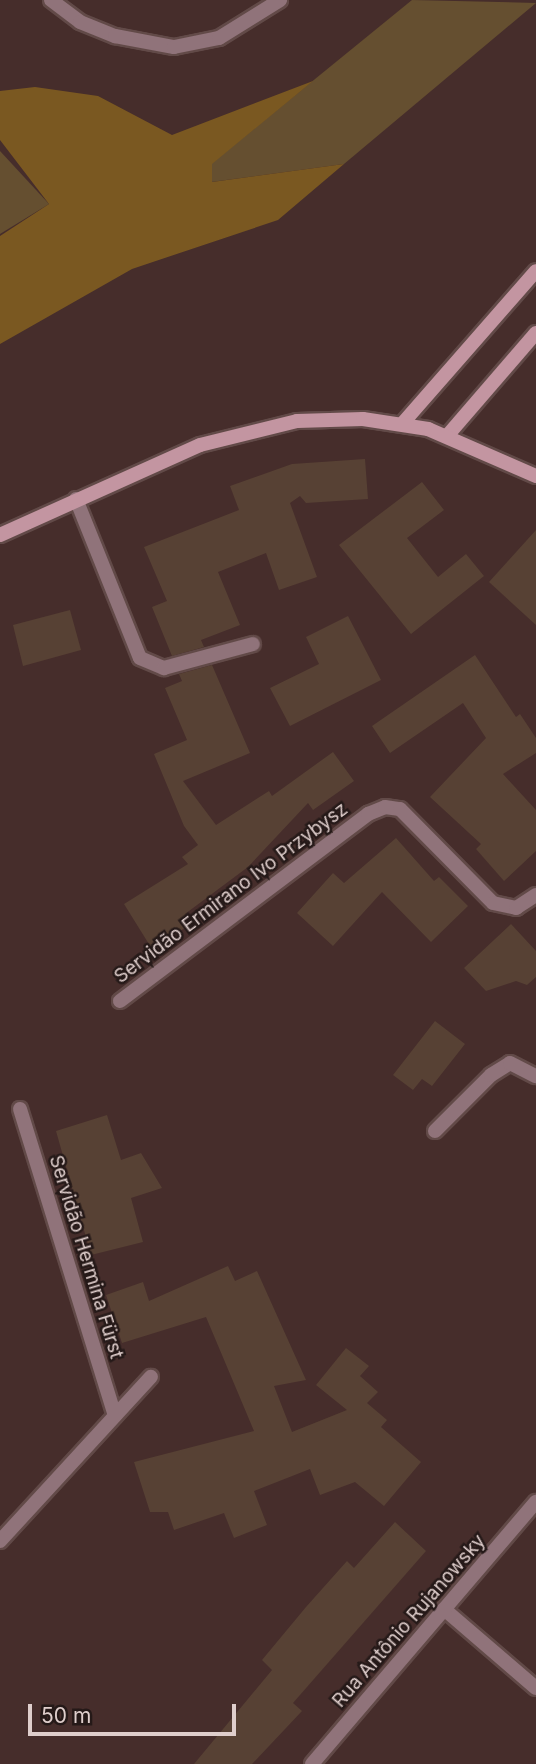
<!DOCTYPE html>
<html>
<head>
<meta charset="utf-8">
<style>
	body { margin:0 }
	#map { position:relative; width:536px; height:1764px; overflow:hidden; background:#462d2b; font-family:Inter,sans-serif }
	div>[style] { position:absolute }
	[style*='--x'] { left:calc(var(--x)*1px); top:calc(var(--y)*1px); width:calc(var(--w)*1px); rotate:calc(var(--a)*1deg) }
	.green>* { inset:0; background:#654f30 }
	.forest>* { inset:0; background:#7a5821 }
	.building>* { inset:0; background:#574134 }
	.roads { filter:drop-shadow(2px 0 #624a48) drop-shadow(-2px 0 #624a48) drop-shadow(0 2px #624a48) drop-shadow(0 -2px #624a48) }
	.lane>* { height:14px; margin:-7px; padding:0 7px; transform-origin:7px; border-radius:7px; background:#90737a }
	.street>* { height:14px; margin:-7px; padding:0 7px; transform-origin:7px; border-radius:7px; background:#90737a }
	.secondary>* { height:14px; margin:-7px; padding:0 7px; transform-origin:7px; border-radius:7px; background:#c395a1 }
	span { translate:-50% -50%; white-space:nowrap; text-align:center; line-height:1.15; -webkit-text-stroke:5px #251918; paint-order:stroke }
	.street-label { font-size:19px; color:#dfcecc }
	.scale { position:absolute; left:28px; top:1704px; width:208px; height:32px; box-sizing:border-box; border:4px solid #dfcecc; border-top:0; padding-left:9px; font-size:21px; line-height:24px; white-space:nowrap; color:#dfcecc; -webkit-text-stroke:5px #251918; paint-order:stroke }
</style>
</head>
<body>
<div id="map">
	<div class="green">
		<i style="clip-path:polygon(412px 0,536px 3px,344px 164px,211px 182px,212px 163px)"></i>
		<i style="clip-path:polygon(0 151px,49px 204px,0 234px)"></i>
	</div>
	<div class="forest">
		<i style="clip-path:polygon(313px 81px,212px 164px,212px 182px,344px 164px,278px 220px,132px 269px,0 344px,0 236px,49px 204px,0 140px,0 91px,35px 87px,98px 96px,172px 135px)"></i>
	</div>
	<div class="building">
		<i style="clip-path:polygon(365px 459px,368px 499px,306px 503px,300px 496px,290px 503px,317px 577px,279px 590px,266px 553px,218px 572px,240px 625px,201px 640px,204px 647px,172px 656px,152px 607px,167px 601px,144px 547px,239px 510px,230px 486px,292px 464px)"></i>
		<i style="clip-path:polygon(422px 482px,444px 510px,407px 538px,438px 577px,466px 554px,484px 576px,411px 634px,339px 545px)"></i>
		<i style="clip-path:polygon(536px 530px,536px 625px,489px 582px)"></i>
		<i style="clip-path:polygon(70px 610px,81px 650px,23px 666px,13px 625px)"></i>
		<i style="clip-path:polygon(348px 616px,381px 680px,290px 726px,270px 688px,319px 664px,306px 637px)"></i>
		<i style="clip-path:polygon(475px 655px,516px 717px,520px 714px,536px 738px,536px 753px,503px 774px,536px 810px,536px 851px,504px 881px,476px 849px,481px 844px,430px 797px,486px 738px,463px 703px,390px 753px,372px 726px)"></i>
		<i style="clip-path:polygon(212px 665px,250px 753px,183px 781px,216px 825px,269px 791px,272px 796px,333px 752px,354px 781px,313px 810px,308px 803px,248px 867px,185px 914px,191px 924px,152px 949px,124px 904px,188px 864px,182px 857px,198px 845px,184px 826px,154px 754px,187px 740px,165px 688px,182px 681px,179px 674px)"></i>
		<i style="clip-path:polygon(396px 838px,434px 881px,439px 877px,468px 906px,431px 942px,382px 892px,333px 946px,297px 913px,333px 873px,344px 883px)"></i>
		<i style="clip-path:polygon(511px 924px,536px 951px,536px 977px,527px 985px,516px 981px,486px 991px,464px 968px)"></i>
		<i style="clip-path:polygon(435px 1021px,465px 1044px,432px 1086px,422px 1079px,413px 1090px,393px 1075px)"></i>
		<i style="clip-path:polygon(107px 1115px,121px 1160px,141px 1153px,162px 1188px,131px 1198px,143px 1242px,91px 1255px,56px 1131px)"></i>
		<i style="clip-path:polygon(228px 1266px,235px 1281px,257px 1271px,306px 1380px,274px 1386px,292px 1432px,347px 1410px,316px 1385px,346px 1348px,369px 1366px,360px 1376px,378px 1392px,367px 1403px,387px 1420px,381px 1427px,421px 1462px,384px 1506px,355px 1482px,320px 1495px,310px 1469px,254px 1491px,267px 1525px,234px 1538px,224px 1513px,174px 1530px,168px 1512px,150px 1512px,134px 1462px,254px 1431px,206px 1317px,122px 1343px,106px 1295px,143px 1282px,149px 1301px)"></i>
		<i style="clip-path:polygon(395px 1522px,426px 1551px,293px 1703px,302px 1711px,252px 1764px,194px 1764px,272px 1670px,262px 1660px,306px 1607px,347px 1561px,354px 1568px)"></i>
	</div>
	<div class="roads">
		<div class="lane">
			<i style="--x:76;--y:499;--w:171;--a:68.1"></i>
			<i style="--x:140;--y:658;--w:26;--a:23"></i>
			<i style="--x:164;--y:668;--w:92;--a:-15.1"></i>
		</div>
		<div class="street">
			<i style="--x:51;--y:0;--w:36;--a:37"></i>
			<i style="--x:80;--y:22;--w:38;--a:22"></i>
			<i style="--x:115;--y:36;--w:60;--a:10.6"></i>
			<i style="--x:174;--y:47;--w:46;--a:-11.3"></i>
			<i style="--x:219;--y:38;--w:72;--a:-31.9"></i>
			<i style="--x:120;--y:1001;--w:311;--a:-37"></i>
			<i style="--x:368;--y:814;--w:18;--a:-22"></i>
			<i style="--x:385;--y:807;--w:15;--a:8"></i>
			<i style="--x:400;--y:809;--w:132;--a:45.3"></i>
			<i style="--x:493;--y:903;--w:24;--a:12"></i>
			<i style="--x:516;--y:908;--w:24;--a:-33"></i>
			<i style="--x:20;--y:1109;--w:321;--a:72.8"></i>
			<i style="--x:435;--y:1131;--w:79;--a:-45"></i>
			<i style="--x:491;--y:1075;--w:22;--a:-32"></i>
			<i style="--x:510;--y:1063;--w:29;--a:27"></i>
			<i style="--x:0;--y:1541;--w:223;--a:-47.4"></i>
			<i style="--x:444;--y:1609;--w:121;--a:40.7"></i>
			<i style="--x:312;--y:1764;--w:345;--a:-49.5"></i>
		</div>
		<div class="secondary">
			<i style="--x:402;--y:424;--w:203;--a:-48.8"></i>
			<i style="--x:447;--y:436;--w:136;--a:-49.2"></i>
			<i style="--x:0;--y:535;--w:219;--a:-24.2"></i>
			<i style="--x:200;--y:445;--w:100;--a:-13.9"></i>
			<i style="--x:297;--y:421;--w:66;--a:-1.7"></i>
			<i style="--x:363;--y:419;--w:66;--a:8.7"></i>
			<i style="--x:428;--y:429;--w:118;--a:23.5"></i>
		</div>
	</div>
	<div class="street-label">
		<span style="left:231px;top:893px;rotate:-37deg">Servidão Ermirano Ivo Przybysz</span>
		<span style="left:86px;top:1257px;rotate:73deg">Servidão Hermina Fürst</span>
		<span style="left:409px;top:1621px;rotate:-49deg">Rua Antônio Rujanowsky</span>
	</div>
	<div class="scale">50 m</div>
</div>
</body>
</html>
